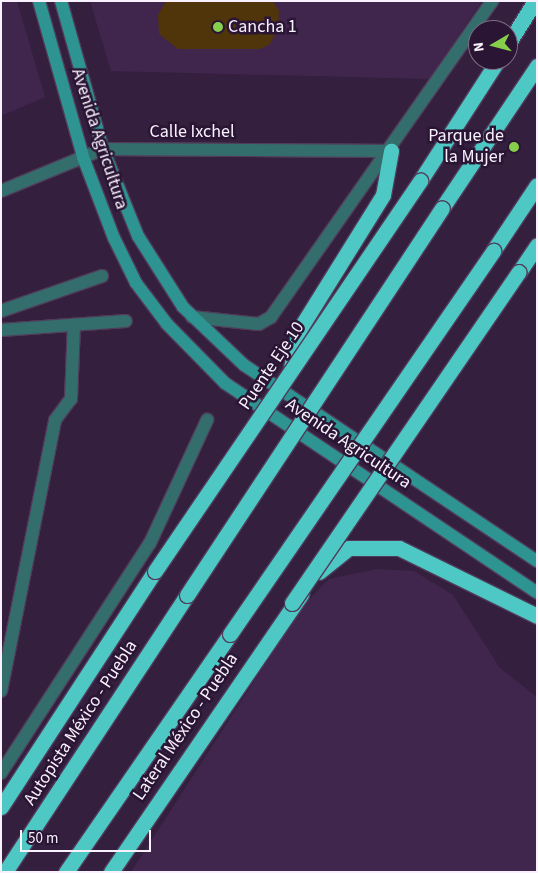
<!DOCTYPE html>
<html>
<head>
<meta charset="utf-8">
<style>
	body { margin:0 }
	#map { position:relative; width:538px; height:873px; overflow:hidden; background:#341f3f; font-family:"Source Sans 3",sans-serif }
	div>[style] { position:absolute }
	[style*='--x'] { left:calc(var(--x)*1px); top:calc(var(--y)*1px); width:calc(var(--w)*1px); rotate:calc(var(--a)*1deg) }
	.built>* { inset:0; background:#40264d }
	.green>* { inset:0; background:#50340a }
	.roads { filter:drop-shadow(1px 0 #503c5a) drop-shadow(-1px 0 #503c5a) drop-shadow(0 1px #503c5a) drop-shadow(0 -1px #503c5a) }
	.street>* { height:12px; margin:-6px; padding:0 6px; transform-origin:6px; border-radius:6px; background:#346e6c }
	.secondary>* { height:12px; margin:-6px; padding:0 6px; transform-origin:6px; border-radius:6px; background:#2e9492 }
	.highway>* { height:15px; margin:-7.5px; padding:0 7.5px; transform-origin:7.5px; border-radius:7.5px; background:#4ec8c5 }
	.bridges { filter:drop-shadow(1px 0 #503c5a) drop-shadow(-1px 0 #503c5a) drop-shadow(0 1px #503c5a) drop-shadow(0 -1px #503c5a) }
	.highway-bridge>* { height:15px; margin:-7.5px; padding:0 7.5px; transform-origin:7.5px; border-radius:7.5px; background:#4ec8c5 }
	.dots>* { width:14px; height:14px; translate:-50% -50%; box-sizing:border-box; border:2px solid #2a1534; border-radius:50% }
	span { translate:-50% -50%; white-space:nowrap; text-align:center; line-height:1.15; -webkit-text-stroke:5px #2a1534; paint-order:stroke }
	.poi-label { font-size:18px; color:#f9f1fd }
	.left { translate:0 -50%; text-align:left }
	.right { translate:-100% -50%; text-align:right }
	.street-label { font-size:18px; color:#f9f1fd }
	.frame { position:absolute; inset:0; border:2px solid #f9f1fd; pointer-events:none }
	.north { position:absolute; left:468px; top:20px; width:50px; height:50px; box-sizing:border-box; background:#2a1534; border:1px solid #7d6d84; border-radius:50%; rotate:262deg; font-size:14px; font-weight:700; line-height:20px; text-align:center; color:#f9f1fd }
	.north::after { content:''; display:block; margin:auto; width:18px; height:22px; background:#87cf4a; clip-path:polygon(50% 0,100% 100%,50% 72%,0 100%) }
	.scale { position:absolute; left:20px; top:830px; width:131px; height:22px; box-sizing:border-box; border:2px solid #f9f1fd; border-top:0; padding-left:6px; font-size:15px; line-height:18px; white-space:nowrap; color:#f9f1fd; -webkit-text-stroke:4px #2a1534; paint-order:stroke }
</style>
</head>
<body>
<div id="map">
	<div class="built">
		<i style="clip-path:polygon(1px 1px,17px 1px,45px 97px,1px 116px)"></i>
		<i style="clip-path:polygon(90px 1px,482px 1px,429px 79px,111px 71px)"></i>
		<i style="clip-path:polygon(377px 569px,414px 571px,453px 595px,500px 668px,537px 697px,537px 872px,131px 872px,302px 607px,329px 579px)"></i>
	</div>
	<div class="green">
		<i style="clip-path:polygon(166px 1px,273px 1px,279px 11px,278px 29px,270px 44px,260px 49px,178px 49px,159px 34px,158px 15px)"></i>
	</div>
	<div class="roads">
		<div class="street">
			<i style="--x:1;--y:191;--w:110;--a:-22.4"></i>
			<i style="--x:103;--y:149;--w:288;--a:0.4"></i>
			<i style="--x:1;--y:311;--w:107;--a:-19.1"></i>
			<i style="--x:192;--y:317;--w:67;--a:6"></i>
			<i style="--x:259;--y:324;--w:14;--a:-30"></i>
			<i style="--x:271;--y:317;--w:386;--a:-55"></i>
			<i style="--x:1;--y:330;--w:125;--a:-4.1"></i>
			<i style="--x:1;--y:691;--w:276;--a:-78.7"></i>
			<i style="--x:55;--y:420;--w:26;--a:-53"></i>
			<i style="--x:71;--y:399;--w:74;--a:-87.7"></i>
			<i style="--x:1;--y:773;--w:274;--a:-57.1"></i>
			<i style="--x:150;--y:543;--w:136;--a:-65.1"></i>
		</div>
		<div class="secondary">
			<i style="--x:39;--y:1;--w:162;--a:74.2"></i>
			<i style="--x:83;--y:157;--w:87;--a:69.1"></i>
			<i style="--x:114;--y:238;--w:50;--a:63.9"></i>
			<i style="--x:136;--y:283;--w:51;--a:52.9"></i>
			<i style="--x:167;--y:324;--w:83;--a:45.5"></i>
			<i style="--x:225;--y:383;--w:376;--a:33.9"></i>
			<i style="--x:61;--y:1;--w:154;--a:74.2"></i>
			<i style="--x:103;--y:149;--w:94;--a:68.1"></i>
			<i style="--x:138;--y:236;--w:84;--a:57.6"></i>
			<i style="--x:183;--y:307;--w:84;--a:43.6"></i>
			<i style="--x:244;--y:365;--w:353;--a:33.8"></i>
		</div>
		<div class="highway">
			<i style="--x:508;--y:44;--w:51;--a:-57.9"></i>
			<i style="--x:420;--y:181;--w:144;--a:-57.2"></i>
			<i style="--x:442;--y:208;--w:171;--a:-56.2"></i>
			<i style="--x:493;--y:251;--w:79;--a:-56.3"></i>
			<i style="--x:519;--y:272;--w:32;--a:-56"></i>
			<i style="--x:290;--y:372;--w:43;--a:-77.9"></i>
			<i style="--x:299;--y:330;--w:159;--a:-58.1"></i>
			<i style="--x:383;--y:195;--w:45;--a:-79.7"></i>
			<i style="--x:319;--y:572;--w:38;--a:-39"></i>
			<i style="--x:349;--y:548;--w:50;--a:0"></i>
			<i style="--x:399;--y:548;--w:154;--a:26.2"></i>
			<i style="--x:1;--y:807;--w:282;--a:-56.9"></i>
			<i style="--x:5;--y:872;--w:331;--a:-56.7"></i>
			<i style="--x:66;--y:872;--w:289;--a:-55.4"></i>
			<i style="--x:111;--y:872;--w:337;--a:-55.6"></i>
		</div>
	</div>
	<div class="bridges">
		<div class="highway-bridge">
			<i style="--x:155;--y:571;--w:472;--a:-55.8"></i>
			<i style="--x:187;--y:595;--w:463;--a:-56.6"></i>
			<i style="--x:292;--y:603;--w:401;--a:-55.6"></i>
			<i style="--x:230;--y:634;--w:465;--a:-55.5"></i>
		</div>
	</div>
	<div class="dots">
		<i style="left:218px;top:27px;background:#87cf4a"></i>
		<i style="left:514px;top:147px;background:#87cf4a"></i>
	</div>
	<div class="poi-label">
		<span class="left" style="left:228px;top:27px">Cancha 1</span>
		<span class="right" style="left:504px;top:147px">Parque de<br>la Mujer</span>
	</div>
	<div class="street-label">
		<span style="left:192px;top:132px">Calle Ixchel</span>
		<span style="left:99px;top:139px;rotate:72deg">Avenida Agricultura</span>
		<span style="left:272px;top:366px;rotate:-56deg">Puente Eje 10</span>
		<span style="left:348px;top:444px;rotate:34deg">Avenida Agricultura</span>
		<span style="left:81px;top:723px;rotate:-57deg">Autopista México - Puebla</span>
		<span style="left:186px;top:727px;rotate:-56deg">Lateral México - Puebla</span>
	</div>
	<div class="frame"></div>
	<div class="north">N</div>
	<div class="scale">50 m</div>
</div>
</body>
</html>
